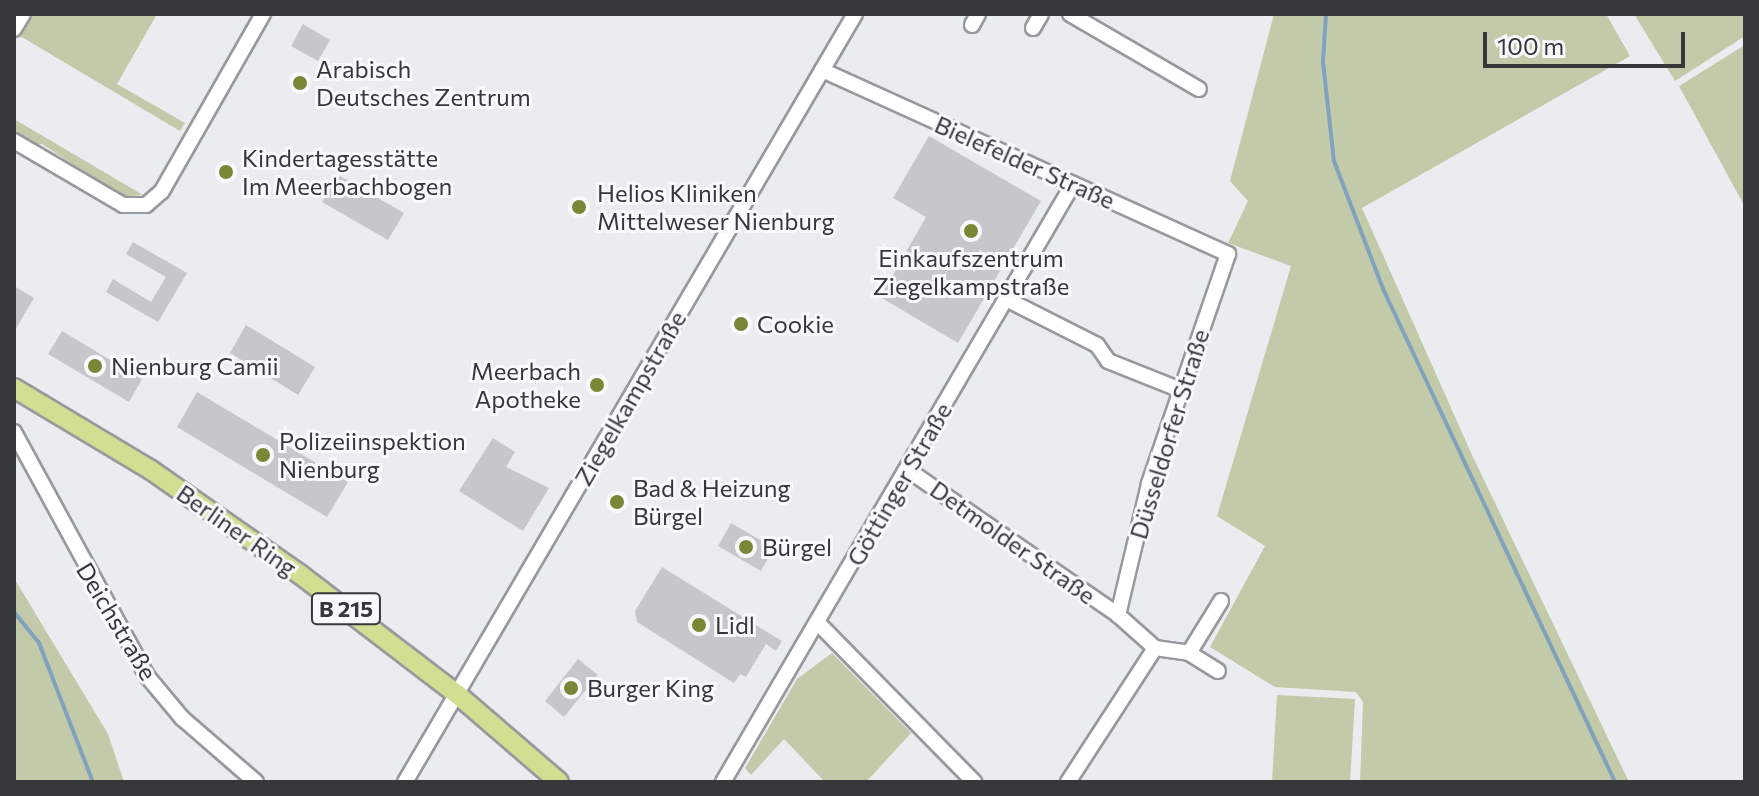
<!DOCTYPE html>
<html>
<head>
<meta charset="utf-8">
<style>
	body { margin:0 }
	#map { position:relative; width:1759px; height:796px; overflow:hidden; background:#eaedf0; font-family:Commissioner,sans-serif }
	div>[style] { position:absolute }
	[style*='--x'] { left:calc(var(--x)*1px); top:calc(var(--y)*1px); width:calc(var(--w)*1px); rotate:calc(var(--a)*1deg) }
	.green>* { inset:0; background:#c2caaa }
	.stream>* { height:4px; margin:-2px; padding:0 2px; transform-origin:2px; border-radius:2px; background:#80a2bc }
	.building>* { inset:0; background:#c5c8cb }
	.roads { filter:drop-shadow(2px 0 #979a9c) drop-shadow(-2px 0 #979a9c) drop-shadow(0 2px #979a9c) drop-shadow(0 -2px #979a9c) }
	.minor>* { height:14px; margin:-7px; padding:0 7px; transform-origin:7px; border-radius:7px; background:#fff }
	.major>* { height:18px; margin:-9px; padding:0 9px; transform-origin:9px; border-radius:9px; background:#d1df93 }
	.dots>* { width:22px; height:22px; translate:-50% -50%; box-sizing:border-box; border:4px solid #f7fafd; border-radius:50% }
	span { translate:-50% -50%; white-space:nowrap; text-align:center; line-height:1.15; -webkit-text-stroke:6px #f7fafd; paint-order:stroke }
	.shield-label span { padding:2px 6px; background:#f7fafd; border:2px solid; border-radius:6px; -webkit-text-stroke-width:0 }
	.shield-label { font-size:22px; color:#363738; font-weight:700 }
	.poi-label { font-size:24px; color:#363738 }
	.left { translate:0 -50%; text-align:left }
	.right { translate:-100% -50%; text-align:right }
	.street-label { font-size:24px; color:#363738 }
	.frame { position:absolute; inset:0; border:16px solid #363738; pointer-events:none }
	.scale { position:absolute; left:1483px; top:32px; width:202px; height:36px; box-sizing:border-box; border:4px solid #363738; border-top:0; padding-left:10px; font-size:24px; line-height:28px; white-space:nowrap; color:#363738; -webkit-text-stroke:6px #f7fafd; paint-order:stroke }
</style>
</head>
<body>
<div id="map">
	<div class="green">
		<i style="clip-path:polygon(33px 14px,157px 14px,117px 84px,185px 123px,180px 131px,20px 36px)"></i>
		<i style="clip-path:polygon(1274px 14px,1606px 14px,1630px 56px,1362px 208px,1472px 455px,1629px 782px,1360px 782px,1363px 702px,1356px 692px,1275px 687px,1210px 647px,1265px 546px,1217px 516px,1291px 266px,1228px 243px,1248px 201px,1230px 181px)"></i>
		<i style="clip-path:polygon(1634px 14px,1745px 14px,1745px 36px,1675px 81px)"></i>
		<i style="clip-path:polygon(1745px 45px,1745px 207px,1679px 86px)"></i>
		<i style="clip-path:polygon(14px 119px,143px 195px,122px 197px,42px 144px,34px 145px,14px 133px)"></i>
		<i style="clip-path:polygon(14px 578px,108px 734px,124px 782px,14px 782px)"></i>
		<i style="clip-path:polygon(832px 653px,911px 733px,866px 782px,825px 782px,784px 739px,751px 775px,745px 768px,797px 679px)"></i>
		<i style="clip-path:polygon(1277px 695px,1355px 699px,1350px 782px,1272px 782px)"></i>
	</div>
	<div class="stream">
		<i style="--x:1326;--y:14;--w:48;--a:93.6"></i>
		<i style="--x:1323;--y:62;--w:100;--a:83.7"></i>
		<i style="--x:1334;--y:161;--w:139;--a:69"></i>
		<i style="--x:1384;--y:291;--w:543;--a:64.8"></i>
		<i style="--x:14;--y:612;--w:40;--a:51"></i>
		<i style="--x:39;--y:643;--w:149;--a:68.8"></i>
	</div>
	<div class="building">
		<i style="clip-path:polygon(303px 24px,330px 40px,318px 61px,291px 46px)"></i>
		<i style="clip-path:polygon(929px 136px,1041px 201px,958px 343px,880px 297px,926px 217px,893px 198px)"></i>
		<i style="clip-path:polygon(338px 175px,404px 213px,388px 240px,322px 202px)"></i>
		<i style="clip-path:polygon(133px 242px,187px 273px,158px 322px,106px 292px,113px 279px,151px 302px,166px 277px,126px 254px)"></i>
		<i style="clip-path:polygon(14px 286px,34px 298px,14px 332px)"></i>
		<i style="clip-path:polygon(246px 325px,315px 367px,298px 395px,230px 353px)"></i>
		<i style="clip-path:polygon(62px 331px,142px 379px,129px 402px,48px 354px)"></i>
		<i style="clip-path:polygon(197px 392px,348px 482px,327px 517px,177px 427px)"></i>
		<i style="clip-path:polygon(493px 438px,515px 452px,506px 467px,549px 488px,523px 531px,459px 491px)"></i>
		<i style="clip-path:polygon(731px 523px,774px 548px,761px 571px,718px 546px)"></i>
		<i style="clip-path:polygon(662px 567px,782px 641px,776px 651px,766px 644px,746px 677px,740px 674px,734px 683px,637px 622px,635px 611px)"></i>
		<i style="clip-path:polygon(578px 659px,598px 675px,564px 717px,545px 701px)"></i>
	</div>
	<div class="roads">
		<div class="minor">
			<i style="--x:1070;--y:14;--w:149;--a:30.2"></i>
			<i style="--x:972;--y:25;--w:13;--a:-61"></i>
			<i style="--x:1033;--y:28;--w:16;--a:-60"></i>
			<i style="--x:14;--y:29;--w:17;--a:-59"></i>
			<i style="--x:822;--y:70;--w:446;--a:24.4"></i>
			<i style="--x:1228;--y:254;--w:243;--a:109"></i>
			<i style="--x:1149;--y:484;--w:135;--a:103.3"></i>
			<i style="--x:14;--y:141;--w:126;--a:30.4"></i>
			<i style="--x:123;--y:205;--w:23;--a:0"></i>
			<i style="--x:146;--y:205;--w:21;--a:-41"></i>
			<i style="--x:162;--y:191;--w:204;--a:-60.3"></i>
			<i style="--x:1006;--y:299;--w:102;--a:26.8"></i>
			<i style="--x:1097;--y:345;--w:19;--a:55"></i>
			<i style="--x:1108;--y:361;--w:79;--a:21.7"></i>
			<i style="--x:14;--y:432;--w:278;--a:61.4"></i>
			<i style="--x:147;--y:676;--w:55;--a:50.2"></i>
			<i style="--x:182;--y:718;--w:98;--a:40.9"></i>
			<i style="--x:908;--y:470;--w:255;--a:34.6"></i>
			<i style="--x:1118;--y:615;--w:50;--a:41.7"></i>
			<i style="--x:1155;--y:648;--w:34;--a:8"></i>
			<i style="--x:1189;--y:653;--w:61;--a:-58.4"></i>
			<i style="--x:818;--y:623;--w:223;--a:45.5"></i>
			<i style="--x:1189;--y:653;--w:34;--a:32"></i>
			<i style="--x:405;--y:782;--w:890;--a:-59.63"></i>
			<i style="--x:723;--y:782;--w:693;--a:-59.66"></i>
			<i style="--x:1068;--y:782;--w:160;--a:-57"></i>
		</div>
		<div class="major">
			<i style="--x:14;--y:388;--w:160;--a:30.9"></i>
			<i style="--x:151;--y:470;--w:183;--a:35"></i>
			<i style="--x:301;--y:575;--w:198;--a:37.4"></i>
			<i style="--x:458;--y:695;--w:133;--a:40.7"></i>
		</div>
	</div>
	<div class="dots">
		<i style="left:300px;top:83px;background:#798836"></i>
		<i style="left:226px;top:172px;background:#798836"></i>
		<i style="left:579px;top:207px;background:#798836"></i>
		<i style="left:971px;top:231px;background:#798836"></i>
		<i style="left:741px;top:324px;background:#798836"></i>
		<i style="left:95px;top:366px;background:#798836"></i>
		<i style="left:597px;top:385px;background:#798836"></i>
		<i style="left:263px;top:455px;background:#798836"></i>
		<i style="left:617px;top:502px;background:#798836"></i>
		<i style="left:746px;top:547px;background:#798836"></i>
		<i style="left:699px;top:625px;background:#798836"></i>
		<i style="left:571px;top:688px;background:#798836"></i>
	</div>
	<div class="shield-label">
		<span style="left:346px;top:609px">B 215</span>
	</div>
	<div class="poi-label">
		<span class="left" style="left:316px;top:83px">Arabisch<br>Deutsches Zentrum</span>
		<span class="left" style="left:242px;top:172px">Kindertagesstätte<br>Im Meerbachbogen</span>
		<span class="left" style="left:597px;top:207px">Helios Kliniken<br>Mittelweser Nienburg</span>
		<span style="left:971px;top:272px">Einkaufszentrum<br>Ziegelkampstraße</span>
		<span class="left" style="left:757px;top:324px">Cookie</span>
		<span class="left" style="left:111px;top:366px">Nienburg Camii</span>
		<span class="right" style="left:581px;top:385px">Meerbach<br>Apotheke</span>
		<span class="left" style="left:279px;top:455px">Polizeiinspektion<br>Nienburg</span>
		<span class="left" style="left:633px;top:502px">Bad &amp; Heizung<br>Bürgel</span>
		<span class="left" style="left:762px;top:547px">Bürgel</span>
		<span class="left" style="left:715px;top:625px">Lidl</span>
		<span class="left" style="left:587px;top:688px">Burger King</span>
	</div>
	<div class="street-label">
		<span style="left:1025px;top:162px;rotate:24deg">Bielefelder Straße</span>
		<span style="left:630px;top:398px;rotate:-60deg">Ziegelkampstraße</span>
		<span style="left:1169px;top:434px;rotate:-73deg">Düsseldorfer Straße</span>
		<span style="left:899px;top:484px;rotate:-60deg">Göttinger Straße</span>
		<span style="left:237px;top:530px;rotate:35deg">Berliner Ring</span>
		<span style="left:1013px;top:542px;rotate:35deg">Detmolder Straße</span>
		<span style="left:117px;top:621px;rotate:59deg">Deichstraße</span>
	</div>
	<div class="frame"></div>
	<div class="scale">100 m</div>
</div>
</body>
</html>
